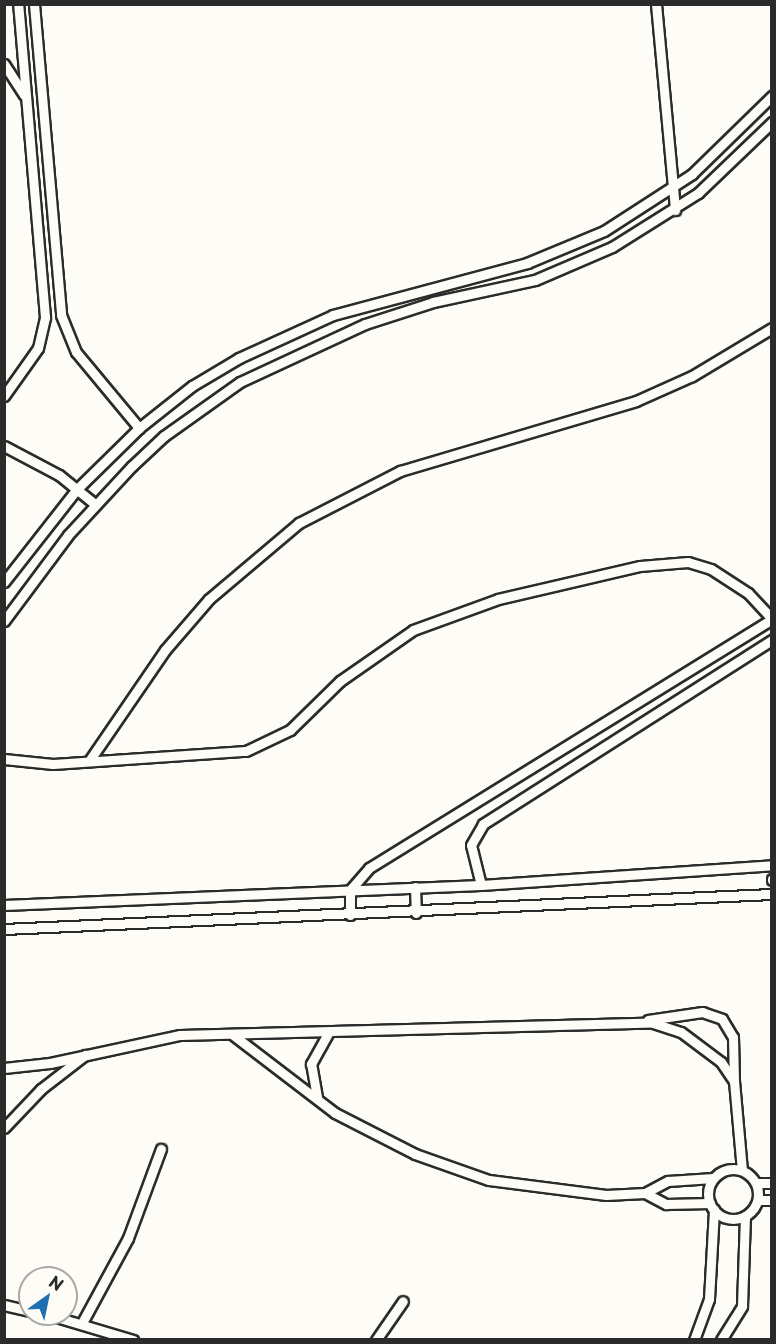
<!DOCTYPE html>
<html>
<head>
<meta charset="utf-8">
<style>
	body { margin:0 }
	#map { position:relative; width:776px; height:1344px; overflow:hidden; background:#fdfcf7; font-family:"Playpen Sans",sans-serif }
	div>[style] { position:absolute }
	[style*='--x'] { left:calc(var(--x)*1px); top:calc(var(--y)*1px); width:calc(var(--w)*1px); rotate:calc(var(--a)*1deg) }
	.roads { filter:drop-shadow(2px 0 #2b2b2b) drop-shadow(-2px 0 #2b2b2b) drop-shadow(0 2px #2b2b2b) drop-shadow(0 -2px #2b2b2b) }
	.street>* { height:9px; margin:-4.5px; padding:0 4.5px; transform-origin:4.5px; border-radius:4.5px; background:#fdfcf7 }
	.street>.ring { margin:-4.5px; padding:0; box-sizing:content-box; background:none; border:9px solid #fdfcf7; border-radius:50% }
	span { translate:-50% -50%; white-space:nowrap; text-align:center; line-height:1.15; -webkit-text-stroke:5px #fdfcf7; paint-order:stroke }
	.frame { position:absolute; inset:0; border:6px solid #2b2b2b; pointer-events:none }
	.north { position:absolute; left:18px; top:1266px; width:60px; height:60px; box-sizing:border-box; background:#fdfcf7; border:2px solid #a9a8a5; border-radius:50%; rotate:33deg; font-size:16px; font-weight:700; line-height:24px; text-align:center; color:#2b2b2b }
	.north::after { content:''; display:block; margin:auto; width:21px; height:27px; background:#1f6fb2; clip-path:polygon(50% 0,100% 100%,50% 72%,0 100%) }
</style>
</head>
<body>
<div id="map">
	<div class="roads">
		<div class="street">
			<i style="--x:34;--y:4;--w:312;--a:85"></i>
			<i style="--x:61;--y:315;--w:40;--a:68"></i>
			<i style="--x:76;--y:352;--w:99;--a:50.3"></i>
			<i style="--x:656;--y:4;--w:207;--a:84.7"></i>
			<i style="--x:4;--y:64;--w:37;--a:57"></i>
			<i style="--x:4;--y:396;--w:59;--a:-54.7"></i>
			<i style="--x:38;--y:348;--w:32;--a:-77"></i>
			<i style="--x:45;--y:317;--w:314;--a:-94.9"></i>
			<i style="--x:4;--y:446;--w:62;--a:27.8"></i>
			<i style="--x:59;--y:475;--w:46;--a:38.9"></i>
			<i style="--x:4;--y:582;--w:118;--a:-51.9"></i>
			<i style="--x:77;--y:489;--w:87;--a:-44.5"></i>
			<i style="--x:139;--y:428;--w:68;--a:-38.4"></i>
			<i style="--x:192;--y:386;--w:55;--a:-30.8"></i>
			<i style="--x:239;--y:358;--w:103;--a:-24.6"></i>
			<i style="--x:333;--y:315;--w:201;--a:-15"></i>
			<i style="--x:527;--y:263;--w:83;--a:-22.6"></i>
			<i style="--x:604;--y:231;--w:105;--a:-32.9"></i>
			<i style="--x:692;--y:174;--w:112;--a:-44.3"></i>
			<i style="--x:4;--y:621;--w:107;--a:-53.3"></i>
			<i style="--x:68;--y:535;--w:94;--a:-47.2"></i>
			<i style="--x:132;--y:466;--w:44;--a:-43.2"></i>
			<i style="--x:164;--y:436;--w:93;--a:-35.4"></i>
			<i style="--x:240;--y:382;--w:138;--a:-24.9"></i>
			<i style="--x:365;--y:324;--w:71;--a:-17.9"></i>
			<i style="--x:433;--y:302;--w:104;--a:-12.2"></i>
			<i style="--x:535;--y:280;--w:84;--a:-23.2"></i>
			<i style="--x:612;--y:247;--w:102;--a:-32.1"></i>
			<i style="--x:698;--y:193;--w:103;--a:-43.8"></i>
			<i style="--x:4;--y:759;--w:49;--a:5.8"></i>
			<i style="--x:53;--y:764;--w:193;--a:-3.9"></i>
			<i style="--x:246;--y:751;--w:49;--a:-25.5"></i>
			<i style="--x:290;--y:730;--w:70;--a:-44.4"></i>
			<i style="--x:340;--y:681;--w:89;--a:-34.9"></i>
			<i style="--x:413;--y:630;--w:90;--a:-20"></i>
			<i style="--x:498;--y:599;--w:146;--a:-13.1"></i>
			<i style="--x:640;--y:566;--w:48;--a:-4.8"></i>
			<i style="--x:688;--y:562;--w:24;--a:17"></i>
			<i style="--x:711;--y:569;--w:44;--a:33"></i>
			<i style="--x:748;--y:593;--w:35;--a:47"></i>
			<i style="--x:89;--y:761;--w:135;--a:-55.6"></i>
			<i style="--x:165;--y:650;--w:67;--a:-49.2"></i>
			<i style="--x:209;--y:599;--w:118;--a:-40.2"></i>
			<i style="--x:299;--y:523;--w:114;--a:-27.2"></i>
			<i style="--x:400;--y:471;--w:246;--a:-16.5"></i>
			<i style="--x:636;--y:401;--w:61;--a:-24.1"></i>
			<i style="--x:692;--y:376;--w:93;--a:-31"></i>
			<i style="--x:772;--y:879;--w:1;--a:90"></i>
			<i style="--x:481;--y:885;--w:41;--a:-104"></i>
			<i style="--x:471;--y:845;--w:24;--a:-60"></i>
			<i style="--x:483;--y:824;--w:343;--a:-32.5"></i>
			<i style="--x:415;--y:887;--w:26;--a:88"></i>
			<i style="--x:4;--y:905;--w:477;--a:-2.4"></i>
			<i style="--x:481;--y:885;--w:292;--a:-3.9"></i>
			<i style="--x:350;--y:915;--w:25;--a:-90"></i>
			<i style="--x:350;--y:890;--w:29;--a:-49"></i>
			<i style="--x:369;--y:868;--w:474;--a:-31.7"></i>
			<i style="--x:4;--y:929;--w:769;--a:-2.61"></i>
			<i style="--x:648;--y:1020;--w:55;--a:-8.4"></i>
			<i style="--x:702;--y:1012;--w:21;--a:19"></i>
			<i style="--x:722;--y:1019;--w:21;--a:59"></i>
			<i style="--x:733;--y:1037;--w:44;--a:88.7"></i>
			<i style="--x:233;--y:1035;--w:128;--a:37.4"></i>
			<i style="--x:335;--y:1113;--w:90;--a:27.1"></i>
			<i style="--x:415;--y:1154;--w:78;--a:19.4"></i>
			<i style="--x:489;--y:1180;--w:118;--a:7.3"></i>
			<i style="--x:606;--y:1195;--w:39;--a:-3"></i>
			<i style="--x:645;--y:1193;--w:26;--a:-28"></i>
			<i style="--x:668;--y:1181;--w:45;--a:-3.8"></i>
			<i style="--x:4;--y:1068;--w:46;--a:-6.2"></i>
			<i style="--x:50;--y:1063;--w:133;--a:-12.2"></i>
			<i style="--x:180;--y:1035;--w:473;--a:-1.5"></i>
			<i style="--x:653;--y:1023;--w:29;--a:18"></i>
			<i style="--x:681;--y:1032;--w:50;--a:36.9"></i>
			<i style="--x:721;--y:1062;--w:23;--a:56"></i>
			<i style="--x:734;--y:1081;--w:89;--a:84.9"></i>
			<i style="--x:317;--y:1097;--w:34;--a:-100"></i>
			<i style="--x:311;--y:1064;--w:37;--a:-61"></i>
			<i style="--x:4;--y:1128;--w:54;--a:-46.5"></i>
			<i style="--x:41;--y:1089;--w:56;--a:-37.7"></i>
			<i class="ring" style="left:708px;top:1169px;width:41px;height:41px"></i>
			<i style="--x:756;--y:1183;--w:16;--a:0"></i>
			<i style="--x:645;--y:1193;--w:24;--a:28"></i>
			<i style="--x:666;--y:1204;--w:44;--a:-1.3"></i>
			<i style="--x:758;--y:1200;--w:14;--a:0"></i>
			<i style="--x:4;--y:1305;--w:27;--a:13"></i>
			<i style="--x:46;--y:1314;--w:91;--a:16.6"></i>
			<i style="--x:83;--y:1321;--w:94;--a:-61.5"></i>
			<i style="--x:128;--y:1238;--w:95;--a:-69.7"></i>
			<i style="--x:376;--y:1340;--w:47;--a:-55.3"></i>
			<i style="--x:694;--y:1340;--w:44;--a:-69.9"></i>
			<i style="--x:709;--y:1299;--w:90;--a:-86.8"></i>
			<i style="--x:721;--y:1340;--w:40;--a:-58"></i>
			<i style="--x:742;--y:1306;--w:90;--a:-88.1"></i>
		</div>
	</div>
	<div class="frame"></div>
	<div class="north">N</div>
</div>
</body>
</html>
